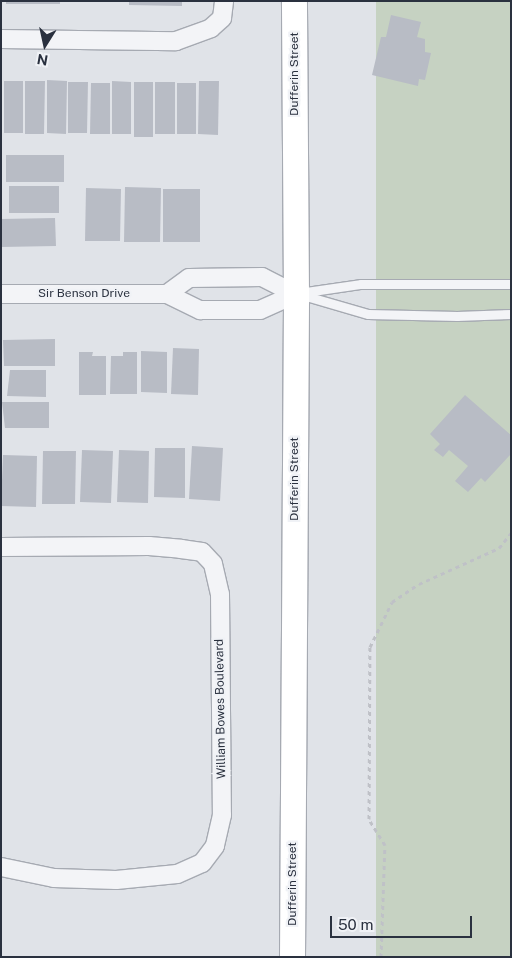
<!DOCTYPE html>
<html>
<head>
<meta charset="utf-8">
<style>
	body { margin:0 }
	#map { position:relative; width:512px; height:958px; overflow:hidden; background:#e0e3e8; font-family:"Public Sans",sans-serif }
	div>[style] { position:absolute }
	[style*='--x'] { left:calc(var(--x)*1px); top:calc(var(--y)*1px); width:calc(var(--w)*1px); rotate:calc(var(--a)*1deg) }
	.green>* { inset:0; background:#c6d2c2 }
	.building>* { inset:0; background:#b8bcc5 }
	.path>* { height:3px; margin-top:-1.5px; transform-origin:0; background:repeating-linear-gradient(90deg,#bfc1c7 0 4px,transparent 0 8px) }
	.roads { filter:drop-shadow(1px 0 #a6aab2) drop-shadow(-1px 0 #a6aab2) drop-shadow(0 1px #a6aab2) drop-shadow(0 -1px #a6aab2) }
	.lane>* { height:9px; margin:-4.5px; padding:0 4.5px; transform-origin:4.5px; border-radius:4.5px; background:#f3f4f7 }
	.street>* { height:18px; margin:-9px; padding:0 9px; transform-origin:9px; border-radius:9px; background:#f3f4f7 }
	.secondary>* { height:25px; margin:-12.5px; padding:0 12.5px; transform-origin:12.5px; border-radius:12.5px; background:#fff }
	span { translate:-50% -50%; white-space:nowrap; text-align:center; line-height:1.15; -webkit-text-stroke:4.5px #f0f2f6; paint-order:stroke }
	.street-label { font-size:12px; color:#2a313f }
	.frame { position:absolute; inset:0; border:2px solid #2a313f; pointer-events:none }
	.north { position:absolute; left:20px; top:20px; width:50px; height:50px; -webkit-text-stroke:4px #f0f2f6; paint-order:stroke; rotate:190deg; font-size:14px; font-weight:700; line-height:20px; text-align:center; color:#2a313f }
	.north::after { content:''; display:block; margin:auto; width:18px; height:22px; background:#2a313f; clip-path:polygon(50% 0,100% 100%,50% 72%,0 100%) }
	.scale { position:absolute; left:330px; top:916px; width:142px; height:22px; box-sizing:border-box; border:2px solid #2a313f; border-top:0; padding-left:6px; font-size:15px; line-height:18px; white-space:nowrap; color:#2a313f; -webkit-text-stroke:4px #f0f2f6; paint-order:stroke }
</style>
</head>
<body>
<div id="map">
	<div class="green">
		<i style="clip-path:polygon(376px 1px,511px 1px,511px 957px,376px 957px)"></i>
	</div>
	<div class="building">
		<i style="clip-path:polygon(6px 1px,60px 1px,60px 4px,6px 4px)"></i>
		<i style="clip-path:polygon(129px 1px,182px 1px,182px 6px,129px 5px)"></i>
		<i style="clip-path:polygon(391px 15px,421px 22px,417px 37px,425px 39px,425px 52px,431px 53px,425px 80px,419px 79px,418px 86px,372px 75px,381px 37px,386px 37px)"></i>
		<i style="clip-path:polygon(47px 80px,67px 81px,66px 134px,47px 133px)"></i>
		<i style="clip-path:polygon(4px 81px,23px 81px,23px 133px,4px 133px)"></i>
		<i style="clip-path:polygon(25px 81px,45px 81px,44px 134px,25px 134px)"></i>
		<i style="clip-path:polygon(112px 81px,131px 82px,131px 134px,112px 134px)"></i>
		<i style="clip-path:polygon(199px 81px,219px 81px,218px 135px,198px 134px)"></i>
		<i style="clip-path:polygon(68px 82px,88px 82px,87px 133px,68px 133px)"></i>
		<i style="clip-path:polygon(134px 82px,153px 82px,153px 137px,134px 137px)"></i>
		<i style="clip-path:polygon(155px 82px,175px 82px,175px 134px,155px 134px)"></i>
		<i style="clip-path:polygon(91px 83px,110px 83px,110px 134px,90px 134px)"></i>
		<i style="clip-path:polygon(177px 83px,196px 83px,196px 134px,177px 134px)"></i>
		<i style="clip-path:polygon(6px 155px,64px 155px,64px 182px,6px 182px)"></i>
		<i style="clip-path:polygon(9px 186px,59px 186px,59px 213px,9px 213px)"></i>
		<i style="clip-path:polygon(125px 187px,161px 188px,160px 242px,124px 242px)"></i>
		<i style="clip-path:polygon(86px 188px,121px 189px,120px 241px,85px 241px)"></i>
		<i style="clip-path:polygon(163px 189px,200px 189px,200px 242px,163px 242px)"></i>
		<i style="clip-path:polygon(55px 218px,56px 246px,1px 247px,1px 219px)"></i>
		<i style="clip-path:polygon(55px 339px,55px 366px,4px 366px,3px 340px)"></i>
		<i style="clip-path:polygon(173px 348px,199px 349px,198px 395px,171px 394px)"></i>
		<i style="clip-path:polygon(141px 351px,167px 352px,167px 393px,141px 392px)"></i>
		<i style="clip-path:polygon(79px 352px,93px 352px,92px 356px,106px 356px,106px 395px,79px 395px)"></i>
		<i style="clip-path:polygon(123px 352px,137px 352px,137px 394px,110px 394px,111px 356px,123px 356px)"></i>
		<i style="clip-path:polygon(10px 370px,46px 370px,46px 397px,7px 396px)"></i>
		<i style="clip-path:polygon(465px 395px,511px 435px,511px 454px,485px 482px,481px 478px,468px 492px,455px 481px,468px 466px,449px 450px,443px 457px,434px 450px,440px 444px,430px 434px)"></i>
		<i style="clip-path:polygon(2px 402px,49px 402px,49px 428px,5px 428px)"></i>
		<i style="clip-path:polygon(192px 446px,223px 448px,220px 501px,189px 499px)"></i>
		<i style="clip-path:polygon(155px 448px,185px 448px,185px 498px,154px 497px)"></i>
		<i style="clip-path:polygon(82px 450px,113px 451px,111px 503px,80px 502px)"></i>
		<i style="clip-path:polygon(119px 450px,149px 451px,148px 503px,117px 502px)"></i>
		<i style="clip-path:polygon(43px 451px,76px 451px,75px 504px,42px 504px)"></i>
		<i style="clip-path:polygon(3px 455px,37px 456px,36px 507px,1px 506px)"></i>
	</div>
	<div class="path">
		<i style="--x:381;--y:957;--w:112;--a:-88"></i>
		<i style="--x:385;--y:845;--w:31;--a:-122"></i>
		<i style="--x:369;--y:819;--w:172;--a:-89.7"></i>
		<i style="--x:370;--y:647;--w:50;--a:-63.9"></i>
		<i style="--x:392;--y:602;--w:32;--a:-34"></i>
		<i style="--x:419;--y:584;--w:88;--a:-24.2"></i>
		<i style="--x:499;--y:548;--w:19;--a:-51"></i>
	</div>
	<div class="roads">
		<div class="lane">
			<i style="--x:299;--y:293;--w:63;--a:-8.3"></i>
			<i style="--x:361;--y:284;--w:150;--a:0"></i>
			<i style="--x:299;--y:294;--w:72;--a:16.2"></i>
			<i style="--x:368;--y:314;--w:89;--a:1.3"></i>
			<i style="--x:457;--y:316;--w:54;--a:-2.1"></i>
		</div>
		<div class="street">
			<i style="--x:1;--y:39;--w:175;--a:0.7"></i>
			<i style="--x:176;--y:41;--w:37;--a:-20"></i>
			<i style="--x:211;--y:28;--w:15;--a:-42"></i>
			<i style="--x:222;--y:18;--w:17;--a:-83"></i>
			<i style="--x:1;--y:294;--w:166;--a:0"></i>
			<i style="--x:167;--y:294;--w:37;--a:26"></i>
			<i style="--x:200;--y:310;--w:60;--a:0"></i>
			<i style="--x:260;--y:310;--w:39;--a:-24"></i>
			<i style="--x:167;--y:294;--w:27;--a:-36"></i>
			<i style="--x:189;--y:278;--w:73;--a:-0.8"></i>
			<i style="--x:262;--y:277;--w:38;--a:27"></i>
			<i style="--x:1;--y:547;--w:148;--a:-0.4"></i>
			<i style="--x:149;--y:546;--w:32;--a:5"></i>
			<i style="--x:181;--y:549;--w:21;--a:8"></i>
			<i style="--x:202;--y:552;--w:16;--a:47"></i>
			<i style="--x:213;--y:564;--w:31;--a:77"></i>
			<i style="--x:220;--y:594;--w:221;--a:89.5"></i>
			<i style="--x:222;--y:815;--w:32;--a:103"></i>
			<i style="--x:215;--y:846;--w:21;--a:127"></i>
			<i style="--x:202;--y:863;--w:27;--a:156"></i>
			<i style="--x:177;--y:874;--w:61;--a:174.4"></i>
			<i style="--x:116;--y:880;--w:62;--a:-178.2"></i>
			<i style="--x:54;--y:878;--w:54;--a:-168.3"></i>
		</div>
		<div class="secondary">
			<i style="--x:292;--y:957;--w:663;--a:-89.65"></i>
			<i style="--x:296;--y:294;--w:293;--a:-90.4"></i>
		</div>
	</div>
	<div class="street-label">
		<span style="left:295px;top:74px;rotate:-90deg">Dufferin Street</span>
		<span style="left:84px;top:294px">Sir Benson Drive</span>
		<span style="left:295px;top:479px;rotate:-90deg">Dufferin Street</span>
		<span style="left:221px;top:709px;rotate:-91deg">William Bowes Boulevard</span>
		<span style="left:293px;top:884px;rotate:-90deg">Dufferin Street</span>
	</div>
	<div class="frame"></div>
	<div class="north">N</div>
	<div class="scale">50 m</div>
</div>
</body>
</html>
